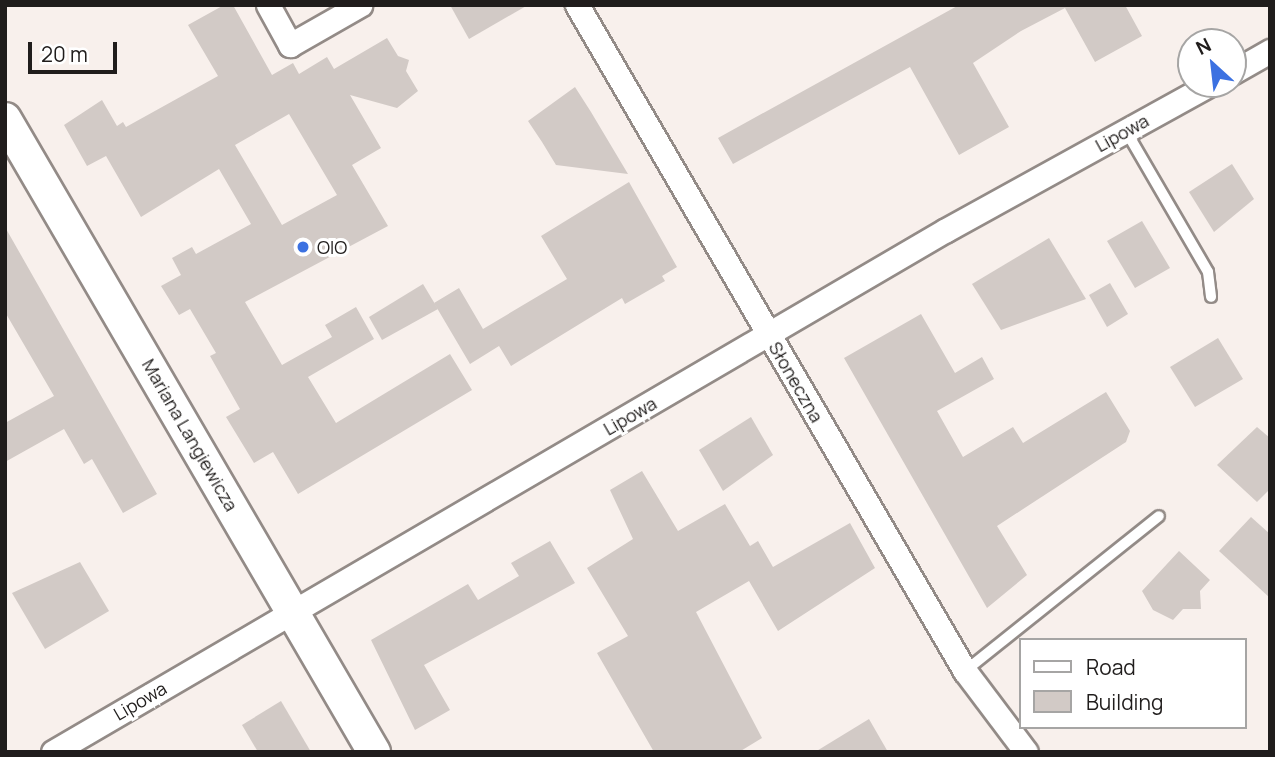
<!DOCTYPE html>
<html>
<head>
<meta charset="utf-8">
<style>
	body { margin:0 }
	#map { position:relative; width:1275px; height:757px; overflow:hidden; background:#f8f0ec; font-family:Manrope,sans-serif }
	div>[style] { position:absolute }
	[style*='--x'] { left:calc(var(--x)*1px); top:calc(var(--y)*1px); width:calc(var(--w)*1px); rotate:calc(var(--a)*1deg) }
	.building>* { inset:0; background:#d2cac6 }
	.roads { filter:drop-shadow(2px 0 #938b87) drop-shadow(-2px 0 #938b87) drop-shadow(0 2px #938b87) drop-shadow(0 -2px #938b87) }
	.lane>* { height:10px; margin:-5px; padding:0 5px; transform-origin:5px; border-radius:5px; background:#fff }
	.street>* { height:23px; margin:-11.5px; padding:0 11.5px; transform-origin:11.5px; border-radius:11.5px; background:#fff }
	.secondary>* { height:32px; margin:-16px; padding:0 16px; transform-origin:16px; border-radius:16px; background:#fff }
	.dots>* { width:19px; height:19px; translate:-50% -50%; box-sizing:border-box; border:4px solid #fff; border-radius:50% }
	span { translate:-50% -50%; white-space:nowrap; text-align:center; line-height:1.15; -webkit-text-stroke:6px #fff; paint-order:stroke }
	.street-label { font-size:18px; color:#201d1c }
	.poi-label { font-size:18px; color:#201d1c }
	.left { translate:0 -50%; text-align:left }
	.frame { position:absolute; inset:0; border:7px solid #201d1c; pointer-events:none }
	.legend { position:absolute; left:1019px; top:638px; width:228px; height:91px; box-sizing:border-box; background:#fff; border:2px solid #a6a5a4; margin:0; padding:9px 12px; list-style:none; font-size:21px; color:#201d1c }
	.legend li { display:flex; align-items:center; gap:14px; height:35px }
	.legend b { width:35px; border:2px solid #a6a5a4 }
	.north { position:absolute; left:1177px; top:28px; width:70px; height:70px; box-sizing:border-box; background:#fff; border:2px solid #a6a5a4; border-radius:50%; rotate:333deg; font-size:19px; font-weight:700; line-height:28px; text-align:center; color:#201d1c }
	.north::after { content:''; display:block; margin:auto; width:24px; height:32px; background:#3c71e1; clip-path:polygon(50% 0,100% 100%,50% 72%,0 100%) }
	.scale { position:absolute; left:28px; top:42px; width:89px; height:32px; box-sizing:border-box; border:4px solid #201d1c; border-top:0; padding-left:9px; font-size:21px; line-height:24px; white-space:nowrap; color:#201d1c; -webkit-text-stroke:5px #fff; paint-order:stroke }
</style>
</head>
<body>
<div id="map">
	<div class="building">
		<i style="clip-path:polygon(evenodd,224px 5px,233px 5px,272px 75px,293px 63px,299px 74px,327px 57px,334px 69px,387px 38px,398px 56px,409px 60px,406px 71px,418px 91px,397px 108px,350px 95px,381px 148px,352px 165px,388px 226px,245px 302px,282px 365px,332px 337px,325px 325px,356px 307px,374px 339px,308px 377px,336px 423px,450px 354px,472px 390px,298px 494px,273px 452px,254px 463px,226px 417px,240px 409px,210px 356px,216px 353px,190px 309px,179px 315px,161px 286px,181px 275px,172px 258px,192px 247px,196px 254px,251px 224px,219px 169px,141px 217px,106px 156px,87px 166px,64px 125px,102px 100px,117px 126px,123px 122px,126px 127px,218px 76px,188px 25px,224px 5px,289px 114px,337px 195px,282px 225px,235px 145px,289px 114px)"></i>
		<i style="clip-path:polygon(450px 5px,528px 5px,469px 39px)"></i>
		<i style="clip-path:polygon(959px 5px,1125px 5px,1142px 36px,1095px 62px,1065px 8px,1021px 31px,973px 63px,1009px 127px,959px 155px,910px 67px,733px 164px,718px 138px)"></i>
		<i style="clip-path:polygon(575px 87px,591px 112px,628px 174px,556px 165px,542px 142px,528px 121px)"></i>
		<i style="clip-path:polygon(1232px 164px,1254px 199px,1214px 232px,1189px 192px)"></i>
		<i style="clip-path:polygon(629px 182px,677px 267px,662px 276px,665px 281px,625px 304px,622px 298px,511px 366px,499px 346px,470px 364px,434px 303px,459px 288px,483px 329px,567px 279px,541px 236px)"></i>
		<i style="clip-path:polygon(1142px 221px,1170px 268px,1135px 288px,1107px 241px)"></i>
		<i style="clip-path:polygon(5px 227px,157px 494px,123px 513px,92px 459px,84px 464px,64px 429px,5px 462px,5px 423px,54px 396px,5px 312px)"></i>
		<i style="clip-path:polygon(1049px 238px,1086px 299px,1001px 330px,972px 284px)"></i>
		<i style="clip-path:polygon(1110px 283px,1128px 314px,1107px 327px,1089px 295px)"></i>
		<i style="clip-path:polygon(423px 284px,438px 309px,382px 340px,369px 317px)"></i>
		<i style="clip-path:polygon(921px 314px,955px 373px,982px 357px,994px 379px,937px 411px,963px 457px,1013px 427px,1023px 443px,1106px 392px,1130px 431px,1126px 442px,997px 526px,1027px 575px,987px 608px,844px 358px)"></i>
		<i style="clip-path:polygon(1218px 338px,1243px 379px,1195px 407px,1170px 367px)"></i>
		<i style="clip-path:polygon(751px 417px,773px 455px,723px 491px,699px 450px)"></i>
		<i style="clip-path:polygon(1257px 427px,1270px 438px,1270px 489px,1257px 502px,1217px 465px)"></i>
		<i style="clip-path:polygon(642px 471px,678px 531px,725px 504px,750px 546px,758px 541px,773px 567px,850px 523px,875px 568px,778px 631px,749px 581px,696px 612px,762px 738px,739px 752px,654px 752px,597px 653px,628px 636px,587px 568px,633px 539px,610px 490px)"></i>
		<i style="clip-path:polygon(1251px 517px,1270px 534px,1270px 598px,1219px 551px)"></i>
		<i style="clip-path:polygon(550px 541px,575px 583px,424px 665px,450px 710px,415px 730px,371px 640px,468px 584px,478px 600px,519px 576px,511px 563px)"></i>
		<i style="clip-path:polygon(1179px 551px,1210px 580px,1200px 591px,1201px 609px,1183px 609px,1173px 620px,1153px 610px,1142px 591px)"></i>
		<i style="clip-path:polygon(80px 562px,109px 611px,45px 649px,12px 593px)"></i>
		<i style="clip-path:polygon(281px 701px,311px 752px,258px 752px,242px 725px)"></i>
		<i style="clip-path:polygon(869px 719px,888px 752px,815px 752px)"></i>
	</div>
	<div class="roads">
		<div class="lane">
			<i style="--x:1126;--y:131;--w:163;--a:59.8"></i>
			<i style="--x:1208;--y:272;--w:25;--a:83"></i>
			<i style="--x:965;--y:671;--w:248;--a:-38.6"></i>
		</div>
		<div class="street">
			<i style="--x:268;--y:5;--w:46;--a:61.2"></i>
			<i style="--x:290;--y:45;--w:81;--a:-29.7"></i>
			<i style="--x:577;--y:5;--w:771;--a:59.78"></i>
			<i style="--x:965;--y:671;--w:101;--a:53"></i>
			<i style="--x:1233;--y:72;--w:43;--a:-29.6"></i>
			<i style="--x:53;--y:752;--w:1034;--a:-30.31"></i>
			<i style="--x:946;--y:230;--w:302;--a:-28.9"></i>
		</div>
		<div class="secondary">
			<i style="--x:5;--y:119;--w:733;--a:59.76"></i>
		</div>
	</div>
	<div class="dots">
		<i style="left:303px;top:247px;background:#3c71e1"></i>
	</div>
	<div class="street-label">
		<span style="left:1122px;top:133px;rotate:-29deg">Lipowa</span>
		<span style="left:796px;top:382px;rotate:60deg">Słoneczna</span>
		<span style="left:630px;top:416px;rotate:-30deg">Lipowa</span>
		<span style="left:190px;top:435px;rotate:60deg">Mariana Langiewicza</span>
		<span style="left:140px;top:701px;rotate:-30deg">Lipowa</span>
	</div>
	<div class="poi-label">
		<span class="left" style="left:317px;top:247px">OIO</span>
	</div>
	<div class="frame"></div>
	<ul class="legend">
	<li><b style="height:9px;background:#fff"></b>Road</li>
	<li><b style="height:19px;background:#d2cac6"></b>Building</li>
	</ul>
	<div class="north">N</div>
	<div class="scale">20 m</div>
</div>
</body>
</html>
